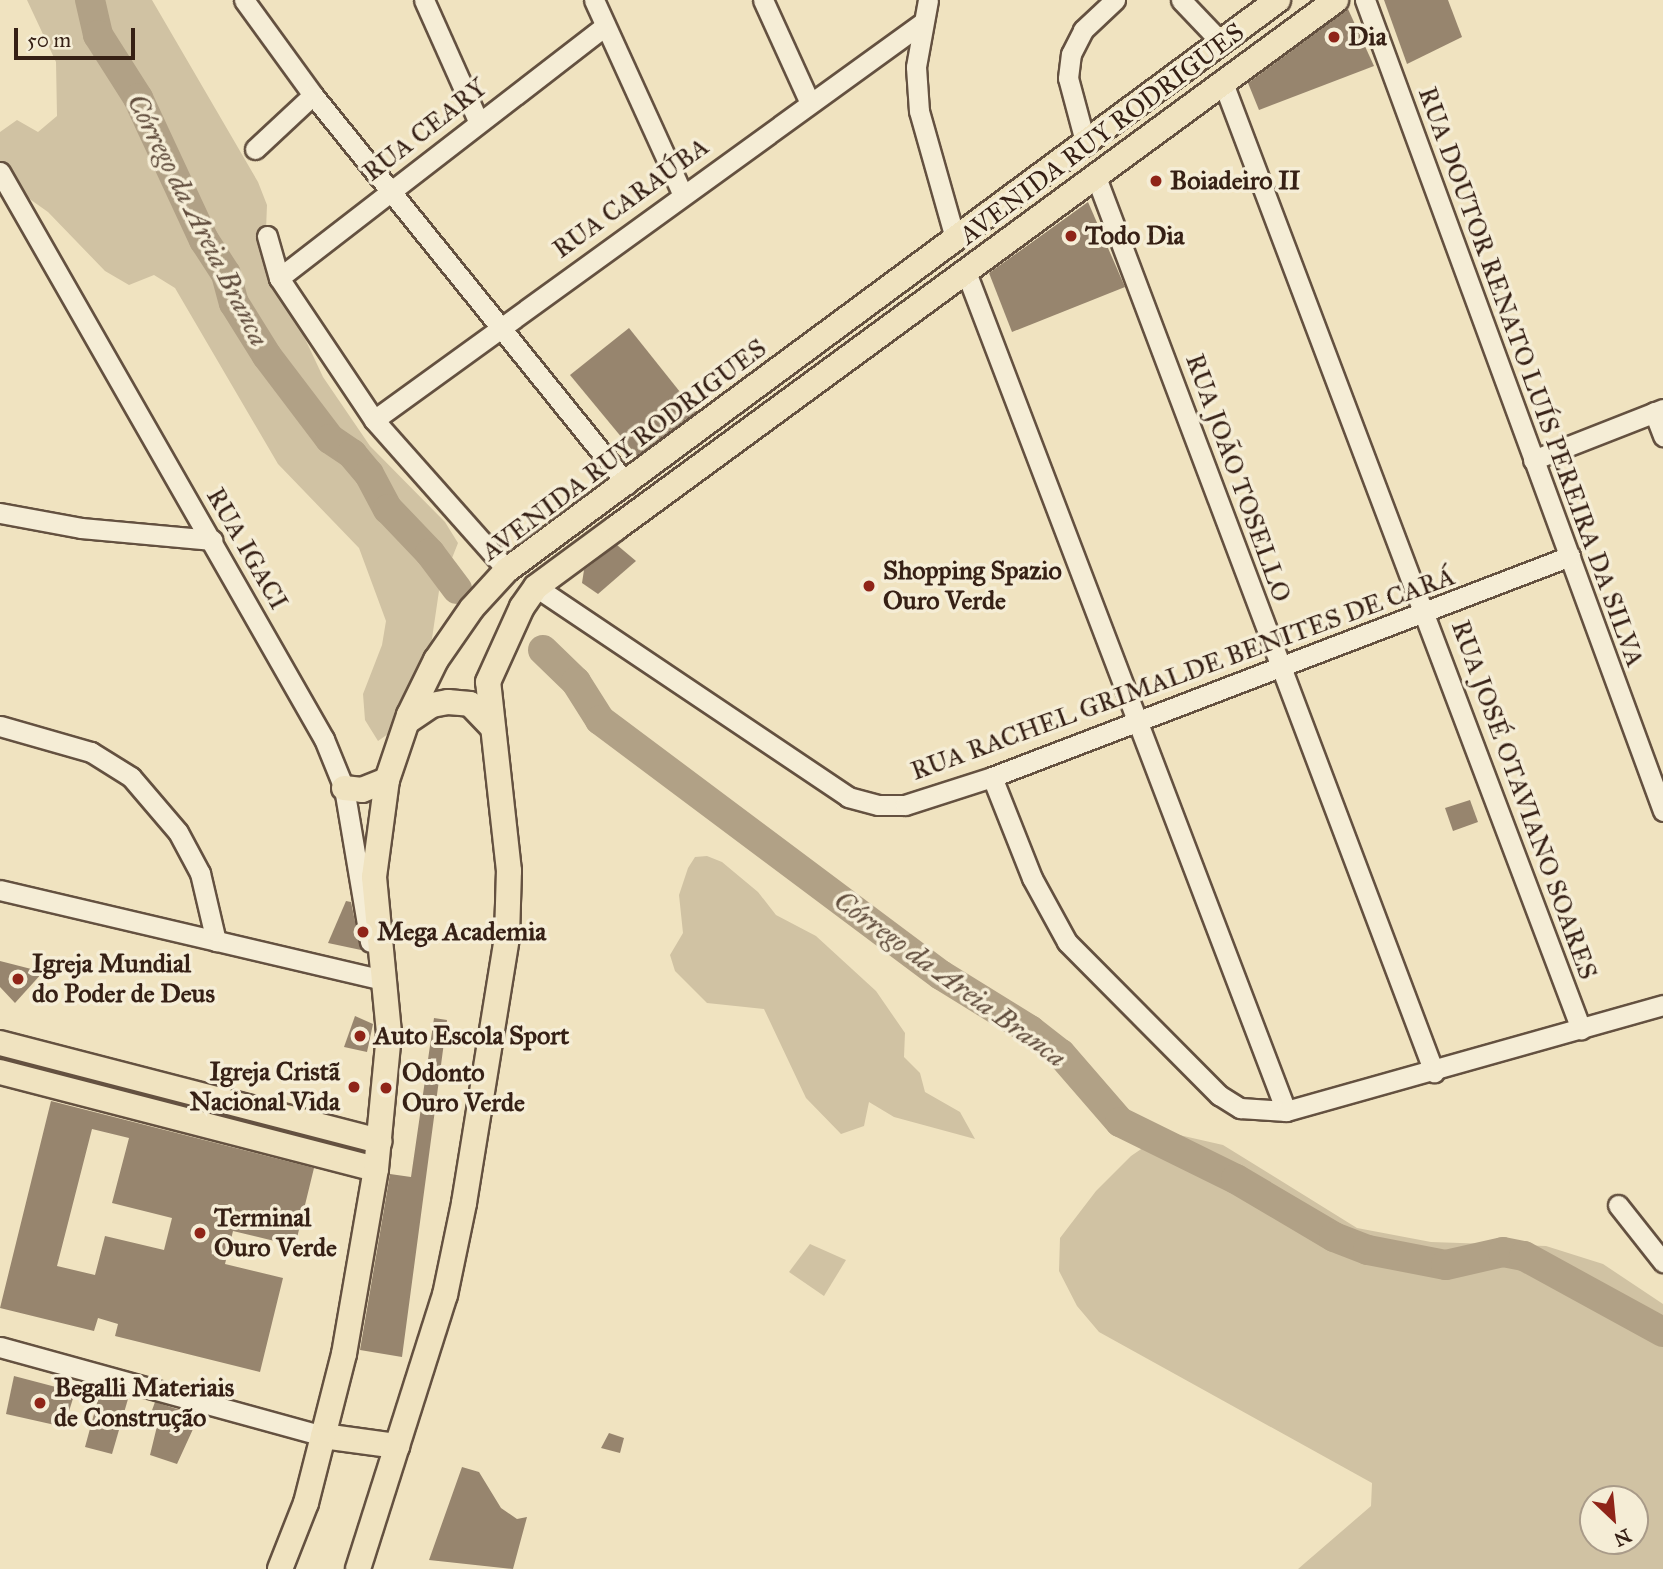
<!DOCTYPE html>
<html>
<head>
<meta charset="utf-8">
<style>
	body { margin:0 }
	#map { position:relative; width:1663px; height:1569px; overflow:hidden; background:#f0e3c0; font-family:"IM FELL Great Primer",serif }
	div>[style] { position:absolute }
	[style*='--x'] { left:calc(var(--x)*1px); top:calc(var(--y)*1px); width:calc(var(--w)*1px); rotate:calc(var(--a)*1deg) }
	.green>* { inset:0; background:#d0c2a3 }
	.river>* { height:30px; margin:-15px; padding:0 15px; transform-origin:15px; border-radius:15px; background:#b1a186 }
	.building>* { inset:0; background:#97856e }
	.roads { filter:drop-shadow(2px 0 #645140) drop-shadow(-2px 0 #645140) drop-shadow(0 2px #645140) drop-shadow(0 -2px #645140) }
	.minor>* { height:19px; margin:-9.5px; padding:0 9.5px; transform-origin:9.5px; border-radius:9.5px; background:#f5edd6 }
	.major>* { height:24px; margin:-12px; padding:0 12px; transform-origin:12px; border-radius:12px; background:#f0e3c0 }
	.dots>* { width:19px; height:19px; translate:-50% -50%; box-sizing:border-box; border:4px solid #f5edd6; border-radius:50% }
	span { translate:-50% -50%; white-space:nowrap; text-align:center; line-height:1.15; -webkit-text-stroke:7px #f5edd6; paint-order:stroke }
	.poi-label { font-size:26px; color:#362015; font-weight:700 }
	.left { translate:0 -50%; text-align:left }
	.right { translate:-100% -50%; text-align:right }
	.street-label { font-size:26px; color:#362015 }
	.water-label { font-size:28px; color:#614d3d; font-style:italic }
	.north { position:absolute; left:1579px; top:1485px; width:70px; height:70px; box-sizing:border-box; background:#f5edd6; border:2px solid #a99b89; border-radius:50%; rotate:154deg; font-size:19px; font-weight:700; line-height:28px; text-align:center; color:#362015 }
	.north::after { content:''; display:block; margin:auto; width:24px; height:32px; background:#8f2418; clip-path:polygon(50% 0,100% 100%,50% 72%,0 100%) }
	.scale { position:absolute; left:14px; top:28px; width:121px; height:32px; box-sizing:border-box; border:4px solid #362015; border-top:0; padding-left:9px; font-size:21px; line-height:24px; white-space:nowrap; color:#362015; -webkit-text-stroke:5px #f5edd6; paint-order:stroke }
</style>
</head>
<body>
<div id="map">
	<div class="green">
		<i style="clip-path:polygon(27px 0,152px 0,258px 182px,267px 205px,266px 230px,278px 281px,323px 377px,370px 446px,445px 522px,458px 543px,439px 591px,430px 652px,398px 727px,378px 741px,365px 720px,363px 694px,382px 645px,386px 621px,359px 548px,278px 464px,175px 288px,154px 275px,129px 285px,105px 271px,48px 212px,0 178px,0 132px,17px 120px,38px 132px,57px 116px,56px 62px)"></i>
		<i style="clip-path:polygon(707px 856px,722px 862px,758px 892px,776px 915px,816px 936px,876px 991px,905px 1033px,904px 1057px,920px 1073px,925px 1092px,960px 1112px,975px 1139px,894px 1117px,869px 1102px,864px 1126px,841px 1134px,806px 1098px,764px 1009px,707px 1003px,675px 971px,670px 955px,683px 933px,679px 895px,688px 868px,695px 857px)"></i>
		<i style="clip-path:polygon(evenodd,1166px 1132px,1223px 1145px,1357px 1228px,1431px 1242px,1546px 1246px,1603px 1264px,1663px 1304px,1663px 1569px,1298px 1569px,1371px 1506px,1372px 1483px,1099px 1332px,1077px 1306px,1059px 1271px,1060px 1238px,1096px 1191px,1131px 1156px,1166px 1132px,1593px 1499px,1635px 1499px,1635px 1541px,1593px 1541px,1593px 1499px)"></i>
		<i style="clip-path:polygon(810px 1244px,846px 1260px,824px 1296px,789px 1272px)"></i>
	</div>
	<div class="river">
		<i style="--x:90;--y:0;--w:36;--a:77"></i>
		<i style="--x:98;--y:35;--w:75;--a:57.6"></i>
		<i style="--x:138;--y:98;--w:157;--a:65.1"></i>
		<i style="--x:204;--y:240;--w:40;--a:57.1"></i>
		<i style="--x:226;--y:274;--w:30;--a:75"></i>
		<i style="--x:234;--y:303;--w:62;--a:58.1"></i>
		<i style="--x:267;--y:356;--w:104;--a:52.8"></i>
		<i style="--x:330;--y:439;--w:27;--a:34"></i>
		<i style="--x:352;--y:454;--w:26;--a:50"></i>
		<i style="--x:369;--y:474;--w:40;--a:62"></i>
		<i style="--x:388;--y:509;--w:61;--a:46.3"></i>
		<i style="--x:430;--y:553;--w:45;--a:53.1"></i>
		<i style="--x:543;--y:650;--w:46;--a:44.1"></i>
		<i style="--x:576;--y:682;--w:45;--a:57.7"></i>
		<i style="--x:600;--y:720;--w:426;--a:36.8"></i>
		<i style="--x:941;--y:975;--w:105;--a:31.7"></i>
		<i style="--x:1030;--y:1030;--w:39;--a:38"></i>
		<i style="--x:1061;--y:1054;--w:90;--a:49.1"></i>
		<i style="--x:1120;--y:1122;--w:129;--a:26.2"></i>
		<i style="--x:1236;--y:1179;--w:114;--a:30.6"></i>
		<i style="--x:1334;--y:1237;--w:36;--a:21"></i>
		<i style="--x:1368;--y:1250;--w:79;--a:10.9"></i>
		<i style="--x:1446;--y:1265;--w:58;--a:-12.8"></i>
		<i style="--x:1503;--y:1252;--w:21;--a:11"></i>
		<i style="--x:1524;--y:1256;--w:158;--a:28.7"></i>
	</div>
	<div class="building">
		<i style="clip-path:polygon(1384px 0,1448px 0,1462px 37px,1407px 64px)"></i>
		<i style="clip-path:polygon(1348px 9px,1374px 66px,1259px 110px,1248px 83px)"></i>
		<i style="clip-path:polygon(1088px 202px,1125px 287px,1012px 332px,989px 273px)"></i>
		<i style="clip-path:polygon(629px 328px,696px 412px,637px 456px,570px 375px)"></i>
		<i style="clip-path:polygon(617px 545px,636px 561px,598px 594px,582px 583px,584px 570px)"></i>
		<i style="clip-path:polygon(1470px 800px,1478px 822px,1453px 831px,1445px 808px)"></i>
		<i style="clip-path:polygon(346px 901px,351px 902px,361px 950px,328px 943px)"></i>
		<i style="clip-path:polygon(0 961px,43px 972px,15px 1003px,0 987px)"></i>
		<i style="clip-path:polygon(355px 1016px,373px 1024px,367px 1052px,344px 1047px)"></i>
		<i style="clip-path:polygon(434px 1018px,447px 1020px,402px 1357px,360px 1350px,390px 1174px,411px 1177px)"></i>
		<i style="clip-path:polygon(evenodd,51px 1101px,314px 1168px,295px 1246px,233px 1231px,225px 1264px,283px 1278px,260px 1372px,115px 1336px,118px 1324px,98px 1318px,94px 1331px,0 1308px,51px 1101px,92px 1129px,129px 1138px,112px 1203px,172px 1218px,164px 1250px,105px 1236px,95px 1275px,57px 1266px,92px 1129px)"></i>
		<i style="clip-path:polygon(14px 1376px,75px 1392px,64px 1427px,6px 1414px)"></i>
		<i style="clip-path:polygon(100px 1392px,128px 1399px,112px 1454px,85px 1447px)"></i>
		<i style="clip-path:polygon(155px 1402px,199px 1416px,177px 1464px,150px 1455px,159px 1418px,151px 1413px)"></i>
		<i style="clip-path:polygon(609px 1433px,624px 1438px,620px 1453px,601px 1448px)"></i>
		<i style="clip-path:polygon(462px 1467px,479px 1472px,501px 1508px,517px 1519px,527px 1517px,513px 1569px,429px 1560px)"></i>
	</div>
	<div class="roads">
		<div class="minor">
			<i style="--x:244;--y:0;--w:117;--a:54"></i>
			<i style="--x:313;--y:95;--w:500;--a:51.1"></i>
			<i style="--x:424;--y:0;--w:133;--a:65.9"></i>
			<i style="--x:594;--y:0;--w:212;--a:65.5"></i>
			<i style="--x:763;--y:0;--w:113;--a:65.5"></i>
			<i style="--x:928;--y:0;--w:68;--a:100.2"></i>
			<i style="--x:916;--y:67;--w:44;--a:86.1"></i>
			<i style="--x:919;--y:111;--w:132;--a:74.2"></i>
			<i style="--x:1181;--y:0;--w:58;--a:46.4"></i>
			<i style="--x:1365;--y:0;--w:864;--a:69.82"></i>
			<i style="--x:1222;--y:80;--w:1015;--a:69.28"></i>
			<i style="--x:1086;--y:145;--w:69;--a:-105"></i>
			<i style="--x:1068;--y:78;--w:24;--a:-83"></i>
			<i style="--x:1071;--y:54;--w:27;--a:-63"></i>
			<i style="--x:1083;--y:30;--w:44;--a:-43.2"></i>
			<i style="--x:255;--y:149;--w:79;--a:-43"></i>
			<i style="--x:0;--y:172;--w:653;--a:60.26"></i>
			<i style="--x:324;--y:739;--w:53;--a:67.8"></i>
			<i style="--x:344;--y:788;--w:156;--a:80.4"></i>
			<i style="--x:1096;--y:177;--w:957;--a:69.31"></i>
			<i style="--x:267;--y:236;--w:44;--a:74.1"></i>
			<i style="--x:279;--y:278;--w:171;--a:56.2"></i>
			<i style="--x:374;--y:420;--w:200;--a:48.4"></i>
			<i style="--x:966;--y:272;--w:898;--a:69.12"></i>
			<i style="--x:279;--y:278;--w:412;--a:-37.7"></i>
			<i style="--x:1654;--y:412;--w:26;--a:69"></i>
			<i style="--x:374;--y:420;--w:677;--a:-35.92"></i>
			<i style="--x:1533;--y:460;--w:140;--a:-21.4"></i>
			<i style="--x:0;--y:513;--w:82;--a:10.5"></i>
			<i style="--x:81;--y:528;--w:132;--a:5.2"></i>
			<i style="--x:536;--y:587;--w:376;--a:33.9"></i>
			<i style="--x:848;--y:797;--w:31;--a:15"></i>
			<i style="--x:878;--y:805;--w:27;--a:0"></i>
			<i style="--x:905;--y:805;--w:91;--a:-17.8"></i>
			<i style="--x:992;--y:777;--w:619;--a:-20.92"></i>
			<i style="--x:0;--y:726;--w:95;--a:15.9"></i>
			<i style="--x:91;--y:752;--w:47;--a:32"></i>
			<i style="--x:131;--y:777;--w:72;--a:49.5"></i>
			<i style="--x:178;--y:832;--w:47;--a:61.8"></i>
			<i style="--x:200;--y:873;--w:70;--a:76.8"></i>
			<i style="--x:992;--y:777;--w:109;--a:68.4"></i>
			<i style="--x:1032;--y:878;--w:73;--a:61.3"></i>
			<i style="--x:1067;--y:942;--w:216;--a:45.2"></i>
			<i style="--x:1219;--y:1095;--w:25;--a:32"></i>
			<i style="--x:1240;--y:1108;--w:46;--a:3.7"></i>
			<i style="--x:1286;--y:1111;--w:392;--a:-15.7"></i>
			<i style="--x:0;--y:890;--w:394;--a:13.2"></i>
			<i style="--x:1618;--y:1205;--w:73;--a:51.7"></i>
			<i style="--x:0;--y:1347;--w:335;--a:15.4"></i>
		</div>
		<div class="major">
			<i style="--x:408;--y:721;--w:29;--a:-34"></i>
			<i style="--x:432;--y:705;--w:16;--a:-11"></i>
			<i style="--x:448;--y:702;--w:22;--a:5"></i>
			<i style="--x:470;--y:704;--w:30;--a:46"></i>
			<i style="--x:344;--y:788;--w:18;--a:6"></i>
			<i style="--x:362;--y:790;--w:27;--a:-22"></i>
			<i style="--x:0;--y:1043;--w:392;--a:14.5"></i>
			<i style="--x:0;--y:1072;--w:388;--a:14.5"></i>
			<i style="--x:323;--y:1436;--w:75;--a:7.7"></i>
			<i style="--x:280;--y:1569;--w:71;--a:-68.5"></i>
			<i style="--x:306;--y:1503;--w:154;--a:-75.7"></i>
			<i style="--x:344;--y:1354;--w:188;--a:-80.2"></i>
			<i style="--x:376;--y:1169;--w:137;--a:-84.5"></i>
			<i style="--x:389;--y:1033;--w:157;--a:-95.5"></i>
			<i style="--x:374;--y:877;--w:98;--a:-82.4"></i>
			<i style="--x:387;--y:780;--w:69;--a:-71.3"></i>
			<i style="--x:409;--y:715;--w:61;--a:-63.9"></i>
			<i style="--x:436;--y:660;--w:63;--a:-55.3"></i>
			<i style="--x:472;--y:608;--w:52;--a:-47.4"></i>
			<i style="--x:507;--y:570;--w:959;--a:-36.48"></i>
			<i style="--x:358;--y:1569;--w:287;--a:-72.4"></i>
			<i style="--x:445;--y:1295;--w:94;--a:-78.3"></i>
			<i style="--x:464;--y:1203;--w:269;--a:-80.8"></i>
			<i style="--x:507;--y:937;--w:66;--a:-88.3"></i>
			<i style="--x:509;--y:871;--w:190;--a:-96.3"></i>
			<i style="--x:488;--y:682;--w:82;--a:-65.6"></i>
			<i style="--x:522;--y:607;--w:24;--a:-55"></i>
			<i style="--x:536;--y:587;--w:99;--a:-36.4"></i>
			<i style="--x:616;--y:528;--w:893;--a:-36.25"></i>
		</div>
	</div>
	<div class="dots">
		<i style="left:1334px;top:37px;background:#8f2418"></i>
		<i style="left:1156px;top:181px;background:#8f2418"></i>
		<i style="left:1071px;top:236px;background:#8f2418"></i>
		<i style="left:869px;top:586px;background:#8f2418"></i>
		<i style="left:363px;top:932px;background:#8f2418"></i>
		<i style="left:18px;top:979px;background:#8f2418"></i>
		<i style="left:360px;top:1036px;background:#8f2418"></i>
		<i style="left:354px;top:1087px;background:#8f2418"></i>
		<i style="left:386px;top:1088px;background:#8f2418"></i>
		<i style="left:200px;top:1233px;background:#8f2418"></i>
		<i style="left:40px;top:1403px;background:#8f2418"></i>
	</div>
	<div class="poi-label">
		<span class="left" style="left:1348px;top:37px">Dia</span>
		<span class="left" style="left:1170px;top:181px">Boiadeiro II</span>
		<span class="left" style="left:1085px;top:236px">Todo Dia</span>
		<span class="left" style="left:883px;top:586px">Shopping Spazio<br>Ouro Verde</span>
		<span class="left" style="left:377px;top:932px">Mega Academia</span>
		<span class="left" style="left:32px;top:979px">Igreja Mundial<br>do Poder de Deus</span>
		<span class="left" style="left:374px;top:1036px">Auto Escola Sport</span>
		<span class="right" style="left:340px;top:1087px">Igreja Cristã<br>Nacional Vida</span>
		<span class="left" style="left:402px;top:1088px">Odonto<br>Ouro Verde</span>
		<span class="left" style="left:214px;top:1233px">Terminal<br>Ouro Verde</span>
		<span class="left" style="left:54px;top:1403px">Begalli Materiais<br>de Construção</span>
	</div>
	<div class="street-label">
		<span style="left:425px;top:130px;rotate:-38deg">RUA CEARY</span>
		<span style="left:1102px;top:134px;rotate:-37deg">AVENIDA RUY RODRIGUES</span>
		<span style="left:631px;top:198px;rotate:-36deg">RUA CARAÚBA</span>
		<span style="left:1531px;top:377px;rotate:70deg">RUA DOUTOR RENATO LUÍS PEREIRA DA SILVA</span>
		<span style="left:624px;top:450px;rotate:-37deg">AVENIDA RUY RODRIGUES</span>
		<span style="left:1238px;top:478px;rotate:70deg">RUA JOÃO TOSELLO</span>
		<span style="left:247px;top:549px;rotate:60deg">RUA IGACI</span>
		<span style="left:1183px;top:674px;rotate:-20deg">RUA RACHEL GRIMALDE BENITES DE CARÁ</span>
		<span style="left:1524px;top:800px;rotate:70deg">RUA JOSÉ OTAVIANO SOARES</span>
	</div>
	<div class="water-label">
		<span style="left:198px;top:220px;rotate:63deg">Córrego da Areia Branca</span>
		<span style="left:950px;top:979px;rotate:36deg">Córrego da Areia Branca</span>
	</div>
	<div class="north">N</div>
	<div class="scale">50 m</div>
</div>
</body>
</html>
